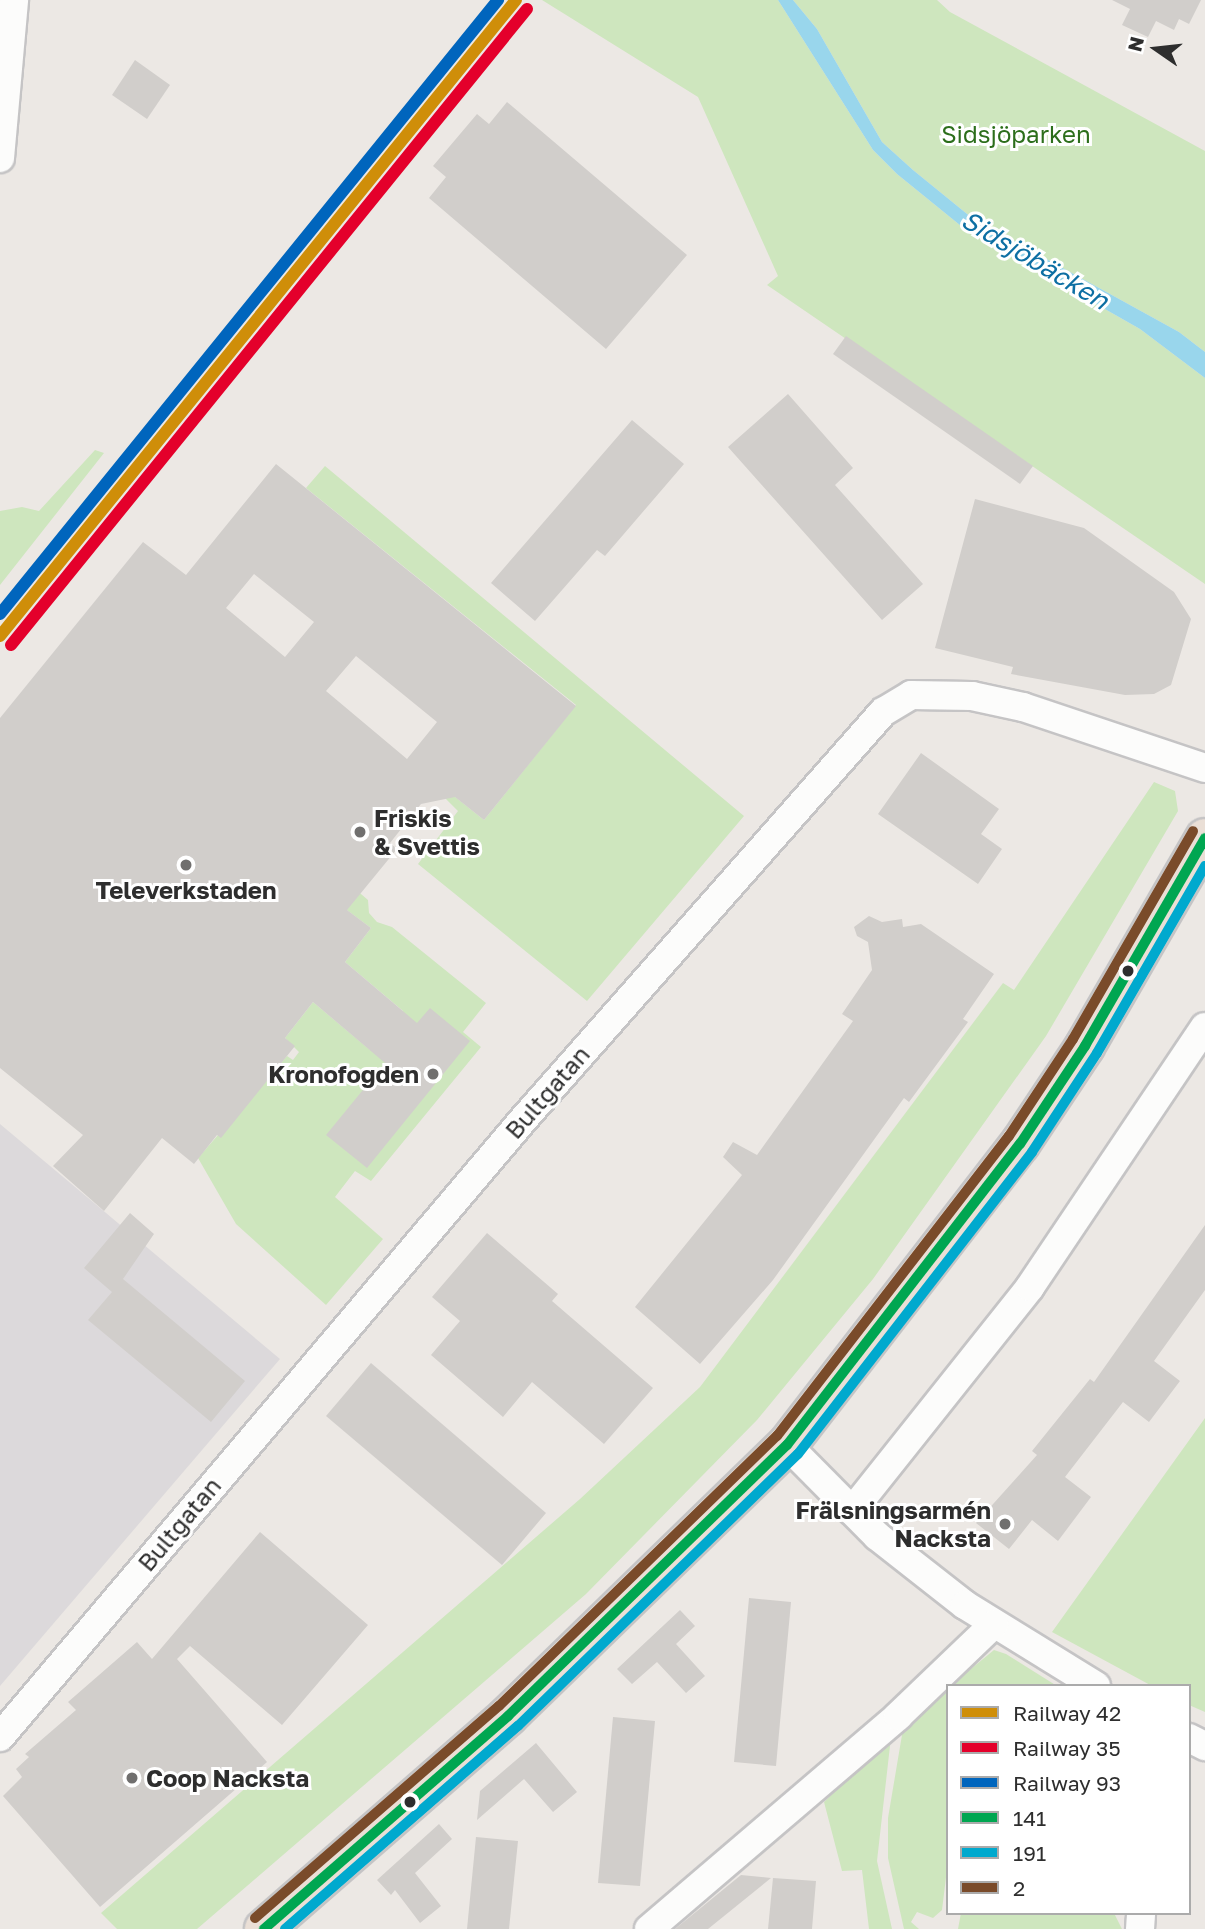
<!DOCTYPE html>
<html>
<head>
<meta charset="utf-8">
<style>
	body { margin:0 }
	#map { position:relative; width:1205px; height:1929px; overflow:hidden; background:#ece8e4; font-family:"Golos Text",sans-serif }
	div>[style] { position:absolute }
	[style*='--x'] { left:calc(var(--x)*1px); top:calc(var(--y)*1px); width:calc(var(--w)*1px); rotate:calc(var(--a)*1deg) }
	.industrial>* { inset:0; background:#dcd9db }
	.green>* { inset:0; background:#cee6be }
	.water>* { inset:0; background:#99d6ec }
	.building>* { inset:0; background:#d1cecb }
	.roads { filter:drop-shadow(2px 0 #c5c4c5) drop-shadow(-2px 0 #c5c4c5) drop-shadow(0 2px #c5c4c5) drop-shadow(0 -2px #c5c4c5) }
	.street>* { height:28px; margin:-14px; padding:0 14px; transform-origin:14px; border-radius:14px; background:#fcfcfb }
	.highway>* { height:38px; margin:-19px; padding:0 19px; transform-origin:19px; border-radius:19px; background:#eadfd6 }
	.bus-1>* { height:10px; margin:-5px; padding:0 5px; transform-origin:5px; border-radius:5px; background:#00a651 }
	.bus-2>* { height:10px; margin:-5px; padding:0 5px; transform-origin:5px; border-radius:5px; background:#00a9ce }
	.bus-3>* { height:10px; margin:-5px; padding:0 5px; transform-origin:5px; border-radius:5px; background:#7a4b2a }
	.rail-1>* { height:12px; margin:-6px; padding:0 6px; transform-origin:6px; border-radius:6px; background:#cf8e09 }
	.rail-2>* { height:12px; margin:-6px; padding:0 6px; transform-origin:6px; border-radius:6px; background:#e4002b }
	.rail-3>* { height:12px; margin:-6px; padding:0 6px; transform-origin:6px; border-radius:6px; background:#0065bd }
	.dots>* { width:19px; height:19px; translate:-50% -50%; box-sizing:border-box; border:4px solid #fff; border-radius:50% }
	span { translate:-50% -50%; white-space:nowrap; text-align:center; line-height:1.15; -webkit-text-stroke:6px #fff; paint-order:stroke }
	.park-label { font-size:24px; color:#2c6e1b }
	.poi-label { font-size:24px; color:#2e2e2e; font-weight:700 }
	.left { translate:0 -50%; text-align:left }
	.right { translate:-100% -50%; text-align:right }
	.street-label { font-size:24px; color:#2e2e2e }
	.water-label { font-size:26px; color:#0d6fa3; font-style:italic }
	.legend { position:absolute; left:946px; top:1684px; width:245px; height:231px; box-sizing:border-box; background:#fff; border:2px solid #ababab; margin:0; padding:9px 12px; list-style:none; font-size:21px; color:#2e2e2e }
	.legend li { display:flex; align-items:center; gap:14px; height:35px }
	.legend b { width:35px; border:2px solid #ababab }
	.north { position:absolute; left:1121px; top:14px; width:70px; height:70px; -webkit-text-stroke:5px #fff; paint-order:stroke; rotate:284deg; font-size:19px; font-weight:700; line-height:28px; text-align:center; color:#2e2e2e }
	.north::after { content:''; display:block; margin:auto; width:24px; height:32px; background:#2e2e2e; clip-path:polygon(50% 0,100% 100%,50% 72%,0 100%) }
</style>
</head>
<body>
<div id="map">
	<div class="industrial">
		<i style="clip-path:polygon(0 1124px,280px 1359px,0 1686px)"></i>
	</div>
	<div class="green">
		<i style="clip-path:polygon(542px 0,778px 0,873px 150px,897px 174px,966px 230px,1140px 329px,1205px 378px,1205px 584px,767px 285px,778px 276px,698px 97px)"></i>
		<i style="clip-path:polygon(793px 0,937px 0,950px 12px,1205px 151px,1205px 352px,1179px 332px,972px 218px,913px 170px,882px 142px,817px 29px)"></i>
		<i style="clip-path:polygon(95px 450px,104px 453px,0 585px,0 511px,22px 507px,39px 511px)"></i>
		<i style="clip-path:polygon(325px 466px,744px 816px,587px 1001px,418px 864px,458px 811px,446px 799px,444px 788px,484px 820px,576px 705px,306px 488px)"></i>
		<i style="clip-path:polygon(1154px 782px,1175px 791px,1178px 811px,1046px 1036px,873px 1279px,757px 1420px,586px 1594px,197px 1929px,117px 1929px,101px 1913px,580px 1499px,700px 1387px,1003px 983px,1014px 990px)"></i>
		<i style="clip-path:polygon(354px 888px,368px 900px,369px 913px,377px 922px,392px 927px,486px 1003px,463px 1032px,481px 1047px,371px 1181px,355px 1171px,335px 1197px,383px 1239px,326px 1305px,236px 1224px,198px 1158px,287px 1056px,293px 1060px,299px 1052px,285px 1038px,313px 1002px,370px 1050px,403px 1011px,345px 962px,371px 928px,340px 905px)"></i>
		<i style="clip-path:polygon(1205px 1418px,1205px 1712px,1189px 1705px,1189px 1686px,1152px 1686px,1052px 1632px)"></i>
		<i style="clip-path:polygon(994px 1650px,1006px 1654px,1057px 1686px,950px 1686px)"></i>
		<i style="clip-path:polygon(948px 1687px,948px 1861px,942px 1910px,933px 1918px,917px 1912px,911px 1922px,919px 1929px,904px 1929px,888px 1858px,888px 1818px,903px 1729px)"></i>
		<i style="clip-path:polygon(891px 1737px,877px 1861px,892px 1929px,869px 1929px,862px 1870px,842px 1871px,824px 1802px)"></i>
		<i style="clip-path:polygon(961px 1913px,1114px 1913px,1122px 1929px,958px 1929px)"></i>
	</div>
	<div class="water">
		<i style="clip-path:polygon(778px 0,793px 0,817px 29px,882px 142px,913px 170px,972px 218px,1179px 332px,1205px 352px,1205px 378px,1140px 329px,966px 230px,897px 174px,873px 150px)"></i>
	</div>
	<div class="building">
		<i style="clip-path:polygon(1112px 0,1201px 0,1189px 24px,1179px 19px,1174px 30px,1156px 21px,1148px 37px,1122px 25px,1130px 9px)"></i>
		<i style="clip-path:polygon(135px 60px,170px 85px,147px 119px,112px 95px)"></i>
		<i style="clip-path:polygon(507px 102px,687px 255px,606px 349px,429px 198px,446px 177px,433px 166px,477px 114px,489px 124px)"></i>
		<i style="clip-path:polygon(846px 336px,1033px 466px,1020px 484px,833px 354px)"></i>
		<i style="clip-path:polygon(788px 394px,853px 468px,835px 485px,923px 584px,882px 620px,728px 447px)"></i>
		<i style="clip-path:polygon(632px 420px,684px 464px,605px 556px,597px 550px,535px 621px,491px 583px)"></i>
		<i style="clip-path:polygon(evenodd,276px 464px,576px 706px,484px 820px,455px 797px,421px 804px,390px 843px,397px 849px,347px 910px,371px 928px,345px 962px,417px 1023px,430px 1008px,470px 1041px,367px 1168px,326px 1135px,385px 1063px,313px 1002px,285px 1038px,295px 1046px,221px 1138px,217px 1135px,194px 1164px,162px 1138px,104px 1211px,53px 1166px,83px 1135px,0 1068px,0 718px,143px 542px,186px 575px,276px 464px,254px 574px,314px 622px,285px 657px,226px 608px,254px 574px,276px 464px,356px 656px,437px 722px,407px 759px,326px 691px,356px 656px)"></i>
		<i style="clip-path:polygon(975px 499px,1084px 528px,1174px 592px,1191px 619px,1171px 685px,1154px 694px,1125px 695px,1011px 674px,1013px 667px,935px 648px)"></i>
		<i style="clip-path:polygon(921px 753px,999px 809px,981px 834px,1002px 849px,978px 884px,878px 814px)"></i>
		<i style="clip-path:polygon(869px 916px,882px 922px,902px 919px,903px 927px,921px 924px,994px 974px,963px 1019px,968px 1022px,909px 1102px,904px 1098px,773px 1280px,700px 1364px,635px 1307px,742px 1175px,723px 1157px,733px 1142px,757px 1155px,853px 1021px,842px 1014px,872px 970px,868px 942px,857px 936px,854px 927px)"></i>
		<i style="clip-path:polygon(130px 1213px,154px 1234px,123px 1279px,245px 1381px,211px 1422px,88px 1320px,112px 1292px,84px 1268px)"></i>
		<i style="clip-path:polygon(1205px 1225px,1205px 1290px,1154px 1361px,1180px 1381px,1149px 1422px,1123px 1402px,1065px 1477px,1091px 1497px,1058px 1541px,1032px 1520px,1009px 1549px,976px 1523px,1037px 1455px,1032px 1451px,1090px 1379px,1094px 1382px)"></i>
		<i style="clip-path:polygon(487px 1233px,558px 1294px,552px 1301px,653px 1388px,604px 1444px,532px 1382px,503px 1417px,431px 1355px,460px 1321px,432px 1297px)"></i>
		<i style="clip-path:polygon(371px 1363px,546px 1513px,502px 1565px,326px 1416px)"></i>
		<i style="clip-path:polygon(260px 1532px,368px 1625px,282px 1725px,190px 1646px,177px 1659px,267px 1762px,100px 1907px,3px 1796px,22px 1777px,16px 1769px,29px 1757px,25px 1754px,76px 1710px,68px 1702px,137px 1642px,152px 1659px)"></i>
		<i style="clip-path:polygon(749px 1598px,791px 1602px,776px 1766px,734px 1762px)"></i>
		<i style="clip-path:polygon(680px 1610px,695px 1626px,676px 1644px,705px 1676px,686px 1693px,657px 1662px,632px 1684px,617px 1669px)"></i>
		<i style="clip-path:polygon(613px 1717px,655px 1721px,640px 1886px,598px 1883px)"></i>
		<i style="clip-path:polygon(536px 1743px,577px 1792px,553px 1812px,524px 1779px,477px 1820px,480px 1791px)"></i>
		<i style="clip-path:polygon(439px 1824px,452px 1839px,415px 1873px,441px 1906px,420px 1923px,395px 1890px,391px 1895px,377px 1880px)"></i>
		<i style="clip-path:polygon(476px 1837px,518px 1841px,509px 1929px,467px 1929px)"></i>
		<i style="clip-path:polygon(741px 1875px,771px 1878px,708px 1929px,675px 1929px)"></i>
		<i style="clip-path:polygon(773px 1878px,816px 1881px,812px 1929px,768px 1929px)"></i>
	</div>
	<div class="roads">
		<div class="street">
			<i style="--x:0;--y:158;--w:159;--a:-84.9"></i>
			<i style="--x:787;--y:1445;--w:128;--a:45.3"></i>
			<i style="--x:877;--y:1536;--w:112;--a:38.1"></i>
			<i style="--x:965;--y:1605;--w:154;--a:31.7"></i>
			<i style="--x:852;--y:1511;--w:286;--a:-51.5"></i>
			<i style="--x:1030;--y:1287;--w:313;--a:-56.1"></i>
			<i style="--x:0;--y:1737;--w:807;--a:-49.72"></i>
			<i style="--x:522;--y:1121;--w:546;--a:-48.57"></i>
			<i style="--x:883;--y:712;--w:33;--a:-31"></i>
			<i style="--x:911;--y:695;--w:61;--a:0.9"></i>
			<i style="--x:972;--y:696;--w:52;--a:12.2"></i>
			<i style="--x:1023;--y:707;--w:192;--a:18.5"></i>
			<i style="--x:1189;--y:1738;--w:18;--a:27"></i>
			<i style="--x:649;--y:1929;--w:328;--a:-40.5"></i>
			<i style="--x:898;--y:1716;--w:133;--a:-43.8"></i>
			<i style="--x:1140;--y:1929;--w:16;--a:-86"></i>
		</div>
		<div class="highway">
			<i style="--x:264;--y:1929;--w:324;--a:-41.1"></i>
			<i style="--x:508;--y:1716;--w:389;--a:-44.2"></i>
			<i style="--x:787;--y:1445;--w:381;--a:-52.3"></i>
			<i style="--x:1020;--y:1144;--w:118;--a:-56.4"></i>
			<i style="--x:1085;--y:1046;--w:240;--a:-60"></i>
		</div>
	</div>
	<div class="bus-1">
		<i style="--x:264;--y:1929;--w:324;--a:-41.1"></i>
		<i style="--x:508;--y:1716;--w:389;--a:-44.2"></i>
		<i style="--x:787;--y:1445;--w:381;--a:-52.3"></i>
		<i style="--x:1020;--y:1144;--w:118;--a:-56.4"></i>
		<i style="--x:1085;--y:1046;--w:240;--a:-60"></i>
	</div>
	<div class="bus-2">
		<i style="--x:285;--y:1929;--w:309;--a:-41.1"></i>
		<i style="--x:518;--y:1726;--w:390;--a:-44.2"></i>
		<i style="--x:798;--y:1454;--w:382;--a:-52.2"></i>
		<i style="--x:1032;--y:1152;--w:118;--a:-56.7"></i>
		<i style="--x:1097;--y:1053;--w:216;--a:-60"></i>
	</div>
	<div class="bus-3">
		<i style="--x:255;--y:1918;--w:323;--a:-41"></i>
		<i style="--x:499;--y:1706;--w:388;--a:-44.2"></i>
		<i style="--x:777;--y:1436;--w:379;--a:-52.3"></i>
		<i style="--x:1009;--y:1136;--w:116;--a:-56.6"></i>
		<i style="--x:1073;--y:1039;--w:240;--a:-60"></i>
	</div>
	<div class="rail-1">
		<i style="--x:0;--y:636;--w:819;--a:-50.95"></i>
	</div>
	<div class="rail-2">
		<i style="--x:11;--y:645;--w:819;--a:-50.95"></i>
	</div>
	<div class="rail-3">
		<i style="--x:0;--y:614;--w:791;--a:-50.96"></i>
	</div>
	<div class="dots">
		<i style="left:360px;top:832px;background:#706f6e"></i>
		<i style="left:186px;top:865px;background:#706f6e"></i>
		<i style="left:1128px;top:971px;background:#2e2e2e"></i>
		<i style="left:433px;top:1074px;background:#706f6e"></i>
		<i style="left:1005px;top:1524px;background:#706f6e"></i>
		<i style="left:132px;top:1778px;background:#706f6e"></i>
		<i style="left:410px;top:1802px;background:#2e2e2e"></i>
	</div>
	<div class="park-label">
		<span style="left:1016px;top:134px">Sidsjöparken</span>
	</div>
	<div class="poi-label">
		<span class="left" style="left:374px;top:832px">Friskis<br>&amp; Svettis</span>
		<span style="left:186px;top:890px">Televerkstaden</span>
		<span class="right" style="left:419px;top:1074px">Kronofogden</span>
		<span class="right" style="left:991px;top:1524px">Frälsningsarmén<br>Nacksta</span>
		<span class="left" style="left:146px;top:1778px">Coop Nacksta</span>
	</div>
	<div class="street-label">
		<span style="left:547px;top:1092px;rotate:-49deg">Bultgatan</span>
		<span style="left:179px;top:1524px;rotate:-50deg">Bultgatan</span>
	</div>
	<div class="water-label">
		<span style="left:1035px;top:260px;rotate:31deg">Sidsjöbäcken</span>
	</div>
	<ul class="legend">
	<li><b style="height:9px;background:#cf8e09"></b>Railway 42</li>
	<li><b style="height:9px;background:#e4002b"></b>Railway 35</li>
	<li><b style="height:9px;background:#0065bd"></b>Railway 93</li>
	<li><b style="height:9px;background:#00a651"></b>141</li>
	<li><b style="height:9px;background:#00a9ce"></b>191</li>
	<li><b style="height:9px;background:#7a4b2a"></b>2</li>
	</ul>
	<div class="north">N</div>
</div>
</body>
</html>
